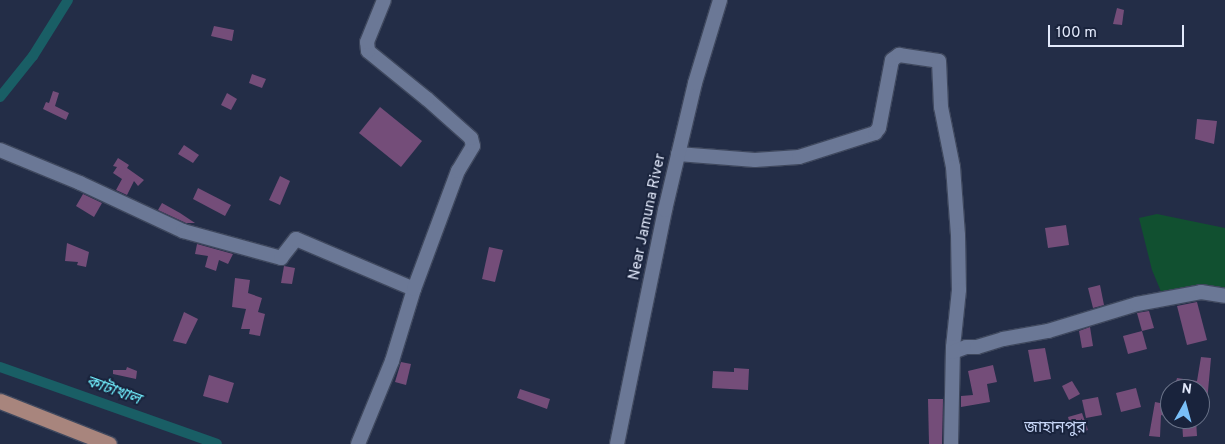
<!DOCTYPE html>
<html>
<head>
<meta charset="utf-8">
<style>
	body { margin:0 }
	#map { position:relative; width:1225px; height:444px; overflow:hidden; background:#232d47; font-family:Overpass,"Noto Sans Bengali",sans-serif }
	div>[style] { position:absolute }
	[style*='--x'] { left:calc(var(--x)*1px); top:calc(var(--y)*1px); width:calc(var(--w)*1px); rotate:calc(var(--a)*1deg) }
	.green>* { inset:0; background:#115030 }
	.canal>* { height:10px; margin:-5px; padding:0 5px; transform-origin:5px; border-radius:5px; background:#195e65 }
	.building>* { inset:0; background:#744d79 }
	.roads { filter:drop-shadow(1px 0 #3f485e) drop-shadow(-1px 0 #3f485e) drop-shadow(0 1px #3f485e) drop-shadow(0 -1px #3f485e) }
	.minor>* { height:14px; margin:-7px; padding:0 7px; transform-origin:7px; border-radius:7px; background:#6b7896 }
	.major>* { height:15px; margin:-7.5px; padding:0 7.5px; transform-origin:7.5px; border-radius:7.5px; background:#a8857d }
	span { translate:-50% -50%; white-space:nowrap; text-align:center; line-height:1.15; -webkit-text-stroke:4px #19233c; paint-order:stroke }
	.street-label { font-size:15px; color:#e2e9fb }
	.water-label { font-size:16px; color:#71effe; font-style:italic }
	.neighbourhood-label { font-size:16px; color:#c8d7f8 }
	.north { position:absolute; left:1160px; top:379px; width:50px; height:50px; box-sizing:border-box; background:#19233c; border:1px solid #697288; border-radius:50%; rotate:7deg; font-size:14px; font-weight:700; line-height:20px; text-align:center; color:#e2e9fb }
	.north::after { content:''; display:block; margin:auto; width:18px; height:22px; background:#79bff8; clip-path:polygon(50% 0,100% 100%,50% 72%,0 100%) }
	.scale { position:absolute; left:1048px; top:25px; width:136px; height:22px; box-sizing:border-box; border:2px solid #e2e9fb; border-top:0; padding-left:6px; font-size:15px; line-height:18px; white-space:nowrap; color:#e2e9fb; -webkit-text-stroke:4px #19233c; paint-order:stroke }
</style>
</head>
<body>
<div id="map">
	<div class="green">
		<i style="clip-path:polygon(1157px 214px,1225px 228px,1225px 297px,1162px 294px,1152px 270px,1139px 218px)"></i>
	</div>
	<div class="canal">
		<i style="--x:0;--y:97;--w:53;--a:-51.2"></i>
		<i style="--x:33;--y:56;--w:66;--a:-58"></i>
		<i style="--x:0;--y:367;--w:230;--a:19.5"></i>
	</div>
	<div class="building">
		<i style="clip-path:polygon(1117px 8px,1124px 10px,1122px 25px,1113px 24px)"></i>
		<i style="clip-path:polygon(214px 26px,234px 30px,232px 41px,211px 36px)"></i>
		<i style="clip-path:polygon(252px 74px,266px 79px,262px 88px,249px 83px)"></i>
		<i style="clip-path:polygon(53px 91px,59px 93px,55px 106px,69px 113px,66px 120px,43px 109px,46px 102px,49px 103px)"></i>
		<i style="clip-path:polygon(227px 93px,237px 99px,231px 110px,221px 105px)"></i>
		<i style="clip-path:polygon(380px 107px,422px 141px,401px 167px,359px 133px)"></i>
		<i style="clip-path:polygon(1197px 119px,1217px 121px,1214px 144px,1195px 139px)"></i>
		<i style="clip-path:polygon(184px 145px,199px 155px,193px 163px,178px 154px)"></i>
		<i style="clip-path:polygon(118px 158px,129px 165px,127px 168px,144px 180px,138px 186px,134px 181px,127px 195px,116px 190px,122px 179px,113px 173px,117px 167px,113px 166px)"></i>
		<i style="clip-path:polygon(280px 176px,290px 181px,280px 205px,269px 200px)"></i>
		<i style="clip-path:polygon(198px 188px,231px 205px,225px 216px,193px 199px)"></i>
		<i style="clip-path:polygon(83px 194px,102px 203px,94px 217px,76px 206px)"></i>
		<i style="clip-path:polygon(162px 203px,180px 213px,195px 223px,186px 223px,158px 210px)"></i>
		<i style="clip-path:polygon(1066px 225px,1069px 245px,1048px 248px,1045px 228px)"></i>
		<i style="clip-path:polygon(67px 243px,89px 252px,86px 267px,77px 265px,78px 262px,65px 261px)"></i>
		<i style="clip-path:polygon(197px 244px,233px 254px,228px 264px,219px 260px,216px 271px,205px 267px,208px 256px,195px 254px)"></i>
		<i style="clip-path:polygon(489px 247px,503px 250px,495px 282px,482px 279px)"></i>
		<i style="clip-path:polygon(284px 266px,295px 268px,292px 284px,281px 283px)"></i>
		<i style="clip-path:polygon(235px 278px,250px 280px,248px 293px,262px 298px,258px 312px,265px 314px,260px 336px,249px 334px,250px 329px,241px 329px,246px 309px,232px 307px)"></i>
		<i style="clip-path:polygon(1100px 285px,1104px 305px,1093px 308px,1088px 288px)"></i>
		<i style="clip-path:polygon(1197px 302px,1207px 340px,1187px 345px,1177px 306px)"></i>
		<i style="clip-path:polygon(1149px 311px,1154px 328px,1142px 331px,1137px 313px)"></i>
		<i style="clip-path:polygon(184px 312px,198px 319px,186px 344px,173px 341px)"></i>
		<i style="clip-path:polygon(1090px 327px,1093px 346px,1082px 348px,1079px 331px)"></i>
		<i style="clip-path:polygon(1142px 331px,1147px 349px,1128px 354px,1123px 336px)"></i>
		<i style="clip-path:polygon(1045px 348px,1051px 379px,1034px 382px,1028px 350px)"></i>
		<i style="clip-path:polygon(1201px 357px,1211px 358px,1207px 402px,1200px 402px,1200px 389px,1174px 389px,1177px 378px,1197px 381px)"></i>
		<i style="clip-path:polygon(401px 362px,411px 364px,406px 385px,395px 382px)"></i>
		<i style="clip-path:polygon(993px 365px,997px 382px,987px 384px,990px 402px,961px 407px,961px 396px,973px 395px,968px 371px)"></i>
		<i style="clip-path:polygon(127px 367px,137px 371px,136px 379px,113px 374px,113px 370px,126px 370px)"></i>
		<i style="clip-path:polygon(734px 368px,749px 369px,748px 390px,712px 388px,713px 371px,734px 372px)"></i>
		<i style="clip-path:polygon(209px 375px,234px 383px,228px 403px,203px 396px)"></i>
		<i style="clip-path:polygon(1072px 381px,1080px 394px,1069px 400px,1062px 386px)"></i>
		<i style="clip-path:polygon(1136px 388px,1141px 407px,1121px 412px,1116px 393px)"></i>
		<i style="clip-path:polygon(520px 389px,550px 399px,547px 409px,517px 398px)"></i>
		<i style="clip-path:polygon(1098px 397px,1102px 415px,1086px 418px,1082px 400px)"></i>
		<i style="clip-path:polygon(928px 399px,943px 399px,942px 444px,929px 444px)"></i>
		<i style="clip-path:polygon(1155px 402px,1170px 405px,1170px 417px,1161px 415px,1160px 437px,1149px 436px)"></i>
		<i style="clip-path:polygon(1082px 413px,1088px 430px,1073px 435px,1068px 417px)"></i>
		<i style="clip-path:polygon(1196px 419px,1197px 436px,1183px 437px,1182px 420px)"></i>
	</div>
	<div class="roads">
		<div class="minor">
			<i style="--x:0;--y:150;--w:87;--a:22.4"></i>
			<i style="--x:80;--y:183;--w:114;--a:25"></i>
			<i style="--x:183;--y:231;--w:102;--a:15.4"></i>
			<i style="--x:281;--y:258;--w:24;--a:-52"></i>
			<i style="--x:296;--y:239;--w:128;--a:23"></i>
			<i style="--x:678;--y:154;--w:77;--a:4.5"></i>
			<i style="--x:755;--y:160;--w:44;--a:-3.9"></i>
			<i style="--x:799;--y:157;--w:80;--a:-17.5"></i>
			<i style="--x:875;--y:133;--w:6;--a:-51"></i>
			<i style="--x:879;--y:128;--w:69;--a:-79.2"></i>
			<i style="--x:892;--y:60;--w:9;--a:-36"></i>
			<i style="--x:899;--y:55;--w:40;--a:8.5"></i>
			<i style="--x:939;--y:61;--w:46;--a:87.5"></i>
			<i style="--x:941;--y:107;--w:61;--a:78.7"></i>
			<i style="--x:953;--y:167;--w:68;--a:85.8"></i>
			<i style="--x:958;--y:235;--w:55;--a:89"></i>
			<i style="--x:959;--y:290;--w:57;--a:96"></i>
			<i style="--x:953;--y:347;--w:97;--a:91.2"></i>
			<i style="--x:953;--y:352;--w:14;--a:-21"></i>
			<i style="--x:966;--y:347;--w:11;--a:0"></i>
			<i style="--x:977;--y:347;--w:27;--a:-17"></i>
			<i style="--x:1003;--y:339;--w:46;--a:-10.1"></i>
			<i style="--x:1048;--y:331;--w:93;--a:-16.9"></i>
			<i style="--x:1137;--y:304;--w:65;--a:-10.6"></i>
			<i style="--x:1201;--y:292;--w:24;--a:9"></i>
			<i style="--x:358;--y:444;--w:90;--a:-67.7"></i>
			<i style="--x:392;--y:361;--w:75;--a:-73"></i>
			<i style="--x:414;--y:289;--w:126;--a:-69.6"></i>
			<i style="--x:458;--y:171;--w:29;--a:-59"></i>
			<i style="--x:473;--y:146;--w:8;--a:-104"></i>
			<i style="--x:471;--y:138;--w:59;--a:-138.4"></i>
			<i style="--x:427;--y:99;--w:76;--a:-140.9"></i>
			<i style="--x:368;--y:51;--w:9;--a:-96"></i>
			<i style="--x:367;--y:42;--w:45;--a:-68"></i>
			<i style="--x:617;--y:444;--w:239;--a:-78.4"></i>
			<i style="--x:665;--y:210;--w:130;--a:-76.7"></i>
			<i style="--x:695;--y:83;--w:87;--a:-73.2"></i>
		</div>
		<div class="major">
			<i style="--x:0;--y:401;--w:117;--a:21.5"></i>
		</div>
	</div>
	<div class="street-label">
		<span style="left:648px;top:217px;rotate:-78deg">Near Jamuna River</span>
	</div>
	<div class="water-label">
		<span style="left:113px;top:391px;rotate:20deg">কাটাখাল</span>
	</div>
	<div class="neighbourhood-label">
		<span style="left:1055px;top:428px">জাহানপুর</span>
	</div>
	<div class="north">N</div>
	<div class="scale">100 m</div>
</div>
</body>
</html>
